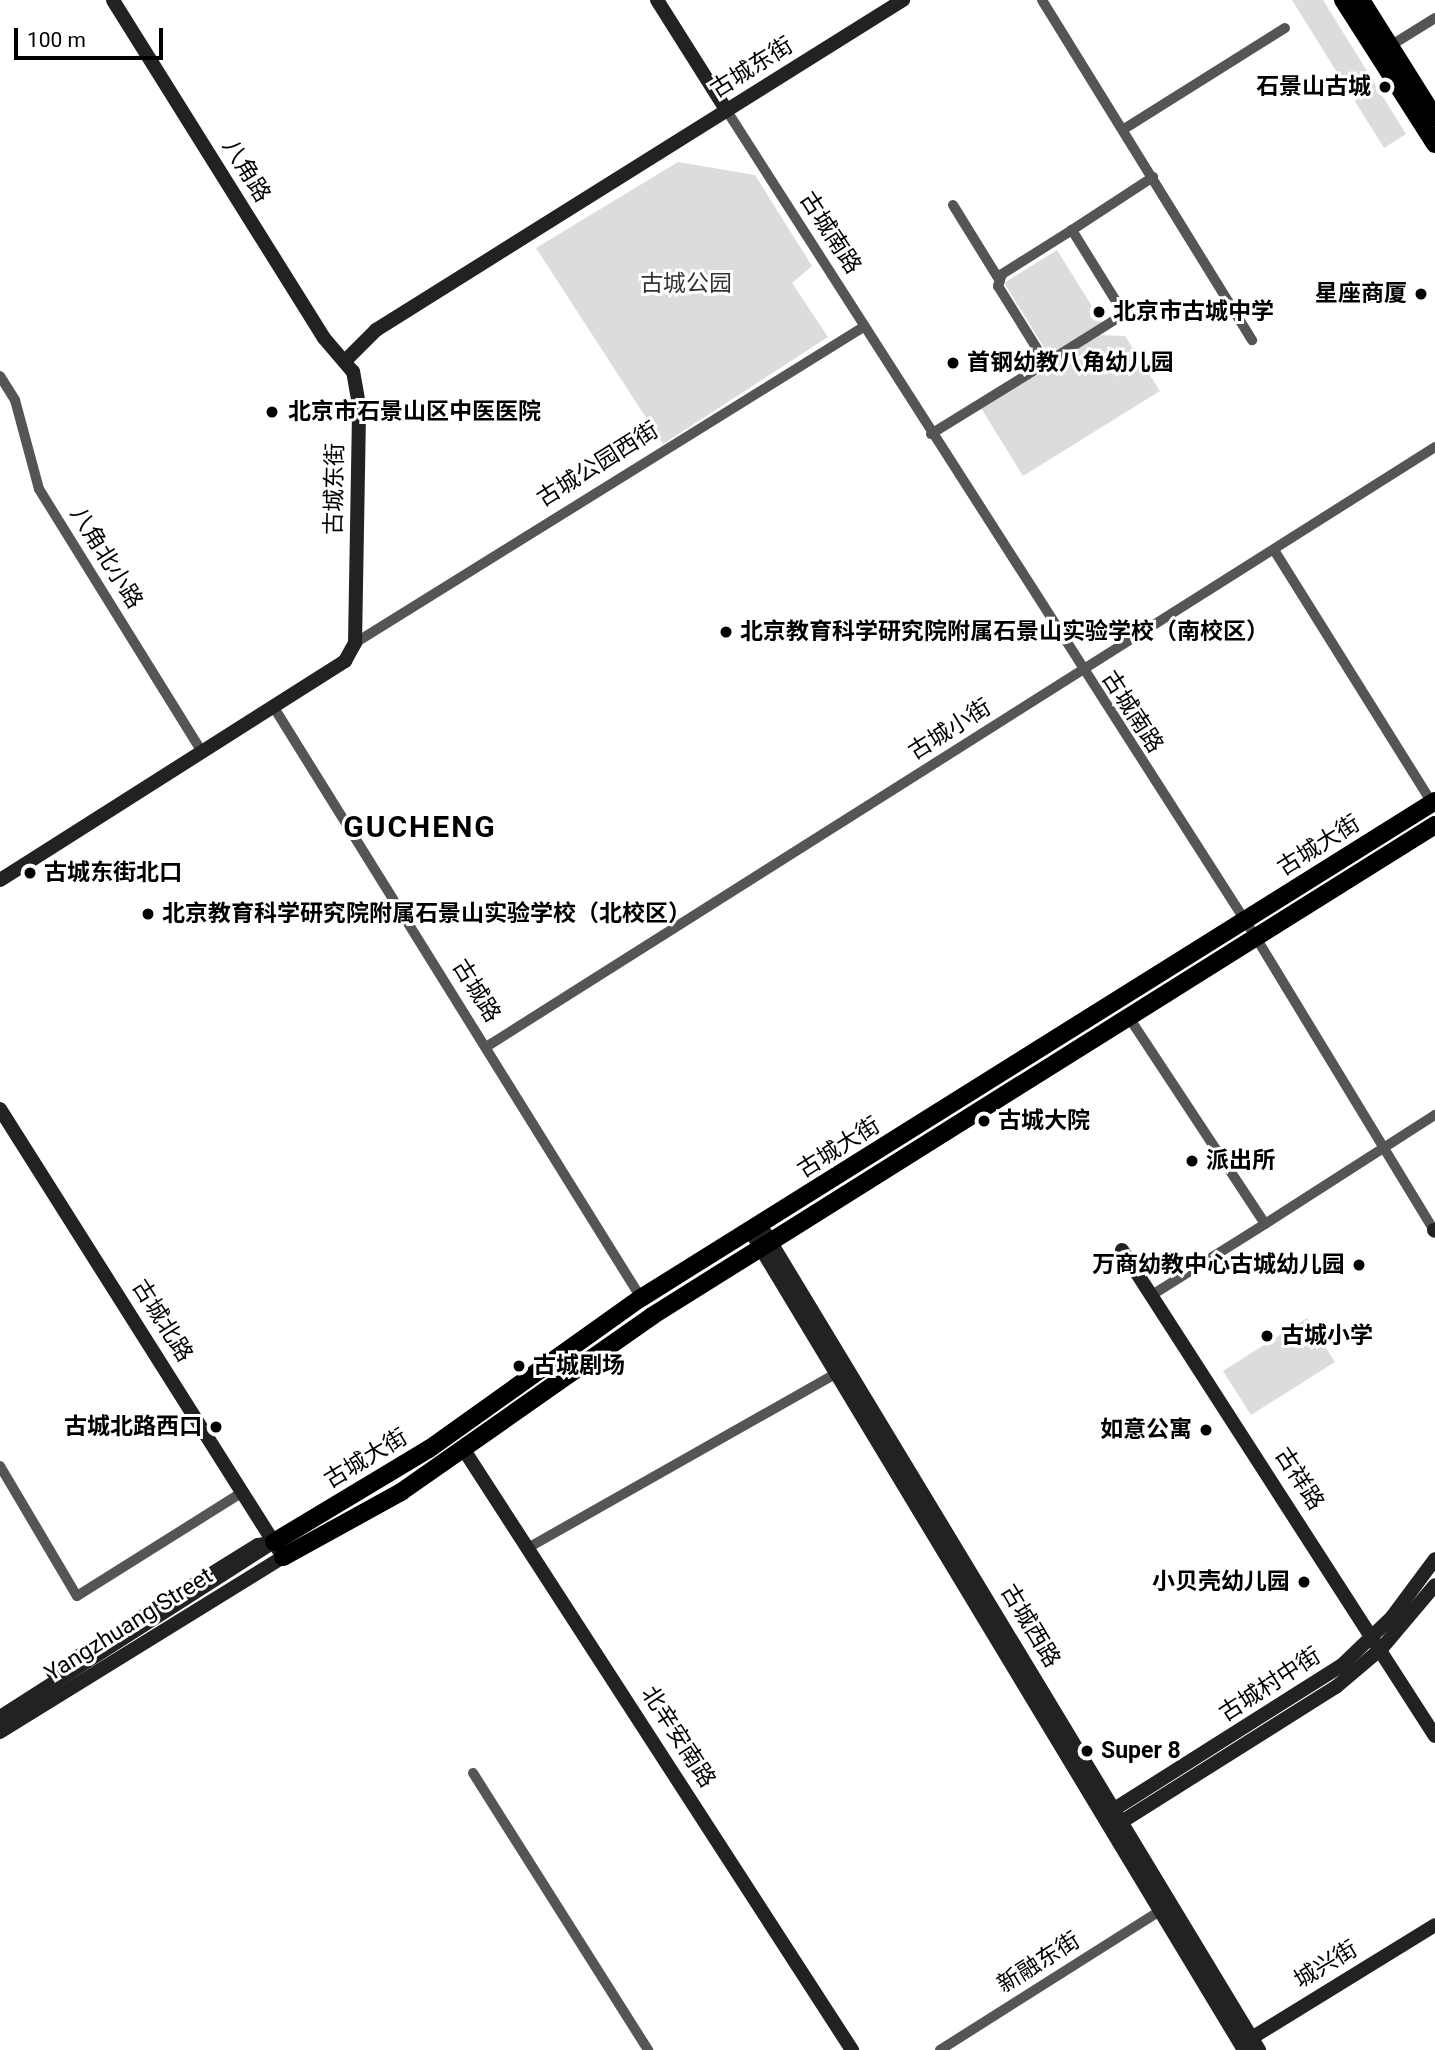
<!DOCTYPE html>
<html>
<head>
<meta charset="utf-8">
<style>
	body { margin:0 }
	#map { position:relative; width:1435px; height:2050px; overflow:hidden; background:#fff; font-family:Roboto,"Noto Sans SC",sans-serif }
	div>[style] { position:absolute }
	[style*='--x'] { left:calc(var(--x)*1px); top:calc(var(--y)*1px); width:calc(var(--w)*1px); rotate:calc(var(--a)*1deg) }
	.green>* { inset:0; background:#dcdcdc }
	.street>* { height:10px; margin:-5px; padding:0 5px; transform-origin:5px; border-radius:5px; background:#555 }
	.secondary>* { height:14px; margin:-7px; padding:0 7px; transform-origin:7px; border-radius:7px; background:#222 }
	.primary>* { height:18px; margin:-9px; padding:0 9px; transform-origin:9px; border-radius:9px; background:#000 }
	.dots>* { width:19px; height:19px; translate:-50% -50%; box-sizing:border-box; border:4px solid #fff; border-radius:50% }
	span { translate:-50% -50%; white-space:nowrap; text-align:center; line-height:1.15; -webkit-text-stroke:6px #fff; paint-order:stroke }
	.street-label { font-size:23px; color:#000 }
	.poi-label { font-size:23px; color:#000; font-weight:700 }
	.right { translate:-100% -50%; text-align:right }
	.left { translate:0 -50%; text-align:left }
	.park-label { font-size:23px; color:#333 }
	.district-label { font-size:30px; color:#000; font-weight:700; letter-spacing:2px }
	.scale { position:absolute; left:14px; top:28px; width:149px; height:32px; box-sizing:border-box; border:4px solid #000; border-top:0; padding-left:9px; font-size:21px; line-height:24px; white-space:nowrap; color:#000; -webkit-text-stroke:5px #fff; paint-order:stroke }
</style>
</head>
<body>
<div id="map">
	<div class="green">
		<i style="clip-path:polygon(1292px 0,1323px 0,1406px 134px,1384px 148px)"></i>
		<i style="clip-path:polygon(678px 162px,755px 175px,812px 266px,792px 283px,828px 337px,663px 444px,536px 248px)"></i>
		<i style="clip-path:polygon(1057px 250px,1103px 324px,1050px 357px,1004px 283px)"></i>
		<i style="clip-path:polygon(1099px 335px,1125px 336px,1160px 391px,1023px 476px,981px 408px)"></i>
		<i style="clip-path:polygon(1307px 1318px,1335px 1362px,1251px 1415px,1223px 1371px)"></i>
	</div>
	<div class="street">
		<i style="--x:1042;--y:0;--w:400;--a:58.3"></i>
		<i style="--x:1390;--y:46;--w:53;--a:-31.9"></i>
		<i style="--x:727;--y:111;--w:979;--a:57.38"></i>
		<i style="--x:1255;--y:936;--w:344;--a:58.7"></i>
		<i style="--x:1124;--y:129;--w:190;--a:-32.1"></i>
		<i style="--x:953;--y:205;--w:89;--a:58.3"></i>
		<i style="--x:1072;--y:230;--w:97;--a:-33.2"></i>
		<i style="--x:0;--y:376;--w:28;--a:58"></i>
		<i style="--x:15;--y:400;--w:92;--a:74.9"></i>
		<i style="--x:39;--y:489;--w:309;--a:58.2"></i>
		<i style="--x:931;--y:434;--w:135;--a:-31.7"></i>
		<i style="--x:1046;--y:363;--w:92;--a:-32.1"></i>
		<i style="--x:1124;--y:314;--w:99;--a:-121.8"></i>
		<i style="--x:1072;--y:230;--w:83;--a:147.8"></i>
		<i style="--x:1002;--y:274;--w:13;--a:108"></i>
		<i style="--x:998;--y:286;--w:91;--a:58.1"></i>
		<i style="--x:1274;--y:550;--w:298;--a:58"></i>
		<i style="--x:355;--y:643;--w:600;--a:-31.86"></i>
		<i style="--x:273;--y:706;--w:697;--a:58.13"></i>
		<i style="--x:1128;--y:1016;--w:249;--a:56.6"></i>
		<i style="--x:1265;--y:1224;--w:133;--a:147.9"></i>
		<i style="--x:486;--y:1047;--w:1123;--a:-32.3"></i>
		<i style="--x:1265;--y:1224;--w:202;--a:-32.7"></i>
		<i style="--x:0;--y:1466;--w:151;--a:59.4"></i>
		<i style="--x:77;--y:1596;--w:196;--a:-32.1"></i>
		<i style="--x:526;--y:1549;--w:357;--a:-29.5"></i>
		<i style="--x:473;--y:1773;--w:328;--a:57.7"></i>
		<i style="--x:940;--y:2050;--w:260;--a:-32.3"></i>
	</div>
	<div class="secondary">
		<i style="--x:657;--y:0;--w:131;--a:57.8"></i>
		<i style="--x:348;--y:358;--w:40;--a:-45"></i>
		<i style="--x:376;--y:330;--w:622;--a:-32.05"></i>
		<i style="--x:0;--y:880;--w:409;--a:-32.4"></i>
		<i style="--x:345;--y:661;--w:21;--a:-61"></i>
		<i style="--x:355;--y:643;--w:238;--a:-89"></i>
		<i style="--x:359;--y:405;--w:34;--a:-100"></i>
		<i style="--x:353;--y:372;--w:45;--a:-130.5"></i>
		<i style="--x:324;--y:338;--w:398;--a:-122"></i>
		<i style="--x:0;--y:1109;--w:530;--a:57.72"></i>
		<i style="--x:283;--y:1557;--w:333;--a:148.3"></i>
		<i style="--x:761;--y:1226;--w:963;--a:58.85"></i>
		<i style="--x:1434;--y:1230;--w:1;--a:45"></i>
		<i style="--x:751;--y:1232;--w:955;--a:58.92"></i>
		<i style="--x:1122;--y:1250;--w:578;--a:57.22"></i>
		<i style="--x:464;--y:1450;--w:715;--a:57.11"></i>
		<i style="--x:53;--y:1672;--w:241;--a:-31.8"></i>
		<i style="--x:258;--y:1545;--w:16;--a:-11"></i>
		<i style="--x:0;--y:1717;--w:325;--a:-32.6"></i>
		<i style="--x:1108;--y:1813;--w:277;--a:-32.3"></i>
		<i style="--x:1342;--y:1665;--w:69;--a:-43.8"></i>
		<i style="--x:1392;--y:1617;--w:72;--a:-53.4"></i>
		<i style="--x:1115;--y:1826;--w:261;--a:-32.2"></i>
		<i style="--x:1336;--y:1687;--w:60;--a:-40.3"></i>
		<i style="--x:1382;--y:1648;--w:82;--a:-49.9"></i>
		<i style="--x:1245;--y:2042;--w:223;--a:-31.6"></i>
	</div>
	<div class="primary">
		<i style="--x:1343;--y:0;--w:171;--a:57.4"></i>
		<i style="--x:1361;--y:0;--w:139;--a:57.9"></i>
		<i style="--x:274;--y:1542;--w:181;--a:-31"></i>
		<i style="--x:429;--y:1449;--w:260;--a:-35.5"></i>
		<i style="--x:641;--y:1298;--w:937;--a:-32.04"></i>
		<i style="--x:283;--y:1557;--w:135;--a:-28.8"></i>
		<i style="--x:401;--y:1492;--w:307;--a:-35"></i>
		<i style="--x:652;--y:1316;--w:924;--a:-32.09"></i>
	</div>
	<div class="dots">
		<i style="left:1385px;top:87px;background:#000"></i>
		<i style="left:1421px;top:294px;background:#000"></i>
		<i style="left:1099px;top:312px;background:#000"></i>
		<i style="left:953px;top:363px;background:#000"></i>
		<i style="left:272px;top:412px;background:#000"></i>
		<i style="left:726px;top:632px;background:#000"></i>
		<i style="left:30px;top:873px;background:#000"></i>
		<i style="left:148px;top:914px;background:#000"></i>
		<i style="left:984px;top:1121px;background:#000"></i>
		<i style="left:1192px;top:1161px;background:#000"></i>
		<i style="left:1359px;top:1265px;background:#000"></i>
		<i style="left:1267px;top:1336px;background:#000"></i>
		<i style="left:519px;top:1366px;background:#000"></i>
		<i style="left:216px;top:1427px;background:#000"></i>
		<i style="left:1206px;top:1430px;background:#000"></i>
		<i style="left:1304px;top:1582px;background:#000"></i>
		<i style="left:1087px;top:1751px;background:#000"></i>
	</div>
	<div class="street-label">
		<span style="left:752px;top:68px;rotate:-32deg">古城东街</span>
		<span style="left:246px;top:171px;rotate:58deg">八角路</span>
		<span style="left:830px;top:233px;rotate:57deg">古城南路</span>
		<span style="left:598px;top:465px;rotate:-32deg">古城公园西街</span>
		<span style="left:335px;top:489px;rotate:-89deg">古城东街</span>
		<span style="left:106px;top:558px;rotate:58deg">八角北小路</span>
		<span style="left:1132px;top:712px;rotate:57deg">古城南路</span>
		<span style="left:950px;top:730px;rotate:-32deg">古城小街</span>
		<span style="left:1319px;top:846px;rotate:-32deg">古城大街</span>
		<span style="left:476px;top:991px;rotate:58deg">古城路</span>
		<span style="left:839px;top:1148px;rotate:-32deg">古城大街</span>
		<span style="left:162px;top:1321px;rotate:58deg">古城北路</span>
		<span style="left:366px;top:1459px;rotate:-31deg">古城大街</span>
		<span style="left:1299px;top:1479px;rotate:57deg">古祥路</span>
		<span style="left:129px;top:1625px;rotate:-32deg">Yangzhuang Street</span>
		<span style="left:1030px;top:1626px;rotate:59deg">古城西路</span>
		<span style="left:1270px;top:1685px;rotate:-33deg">古城村中街</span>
		<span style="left:678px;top:1737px;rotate:57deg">北辛安南路</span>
		<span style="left:1039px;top:1963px;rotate:-32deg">新融东街</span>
		<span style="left:1326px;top:1965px;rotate:-31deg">城兴街</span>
	</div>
	<div class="poi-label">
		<span class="right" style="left:1371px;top:87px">石景山古城</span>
		<span class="right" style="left:1407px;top:294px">星座商厦</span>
		<span class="left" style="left:1113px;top:312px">北京市古城中学</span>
		<span class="left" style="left:967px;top:363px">首钢幼教八角幼儿园</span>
		<span class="left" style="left:288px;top:412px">北京市石景山区中医医院</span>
		<span class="left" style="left:740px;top:632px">北京教育科学研究院附属石景山实验学校（南校区）</span>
		<span class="left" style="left:44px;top:873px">古城东街北口</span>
		<span class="left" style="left:162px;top:914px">北京教育科学研究院附属石景山实验学校（北校区）</span>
		<span class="left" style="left:998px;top:1121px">古城大院</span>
		<span class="left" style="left:1206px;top:1161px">派出所</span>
		<span class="right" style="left:1345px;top:1265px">万商幼教中心古城幼儿园</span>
		<span class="left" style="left:1281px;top:1336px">古城小学</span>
		<span class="left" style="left:533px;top:1366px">古城剧场</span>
		<span class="right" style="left:202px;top:1427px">古城北路西口</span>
		<span class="right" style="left:1192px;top:1430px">如意公寓</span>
		<span class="right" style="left:1290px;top:1582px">小贝壳幼儿园</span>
		<span class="left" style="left:1101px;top:1751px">Super 8</span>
	</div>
	<div class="park-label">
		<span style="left:686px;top:284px">古城公园</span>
	</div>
	<div class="district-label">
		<span style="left:420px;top:827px">GUCHENG</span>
	</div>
	<div class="scale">100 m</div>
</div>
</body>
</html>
